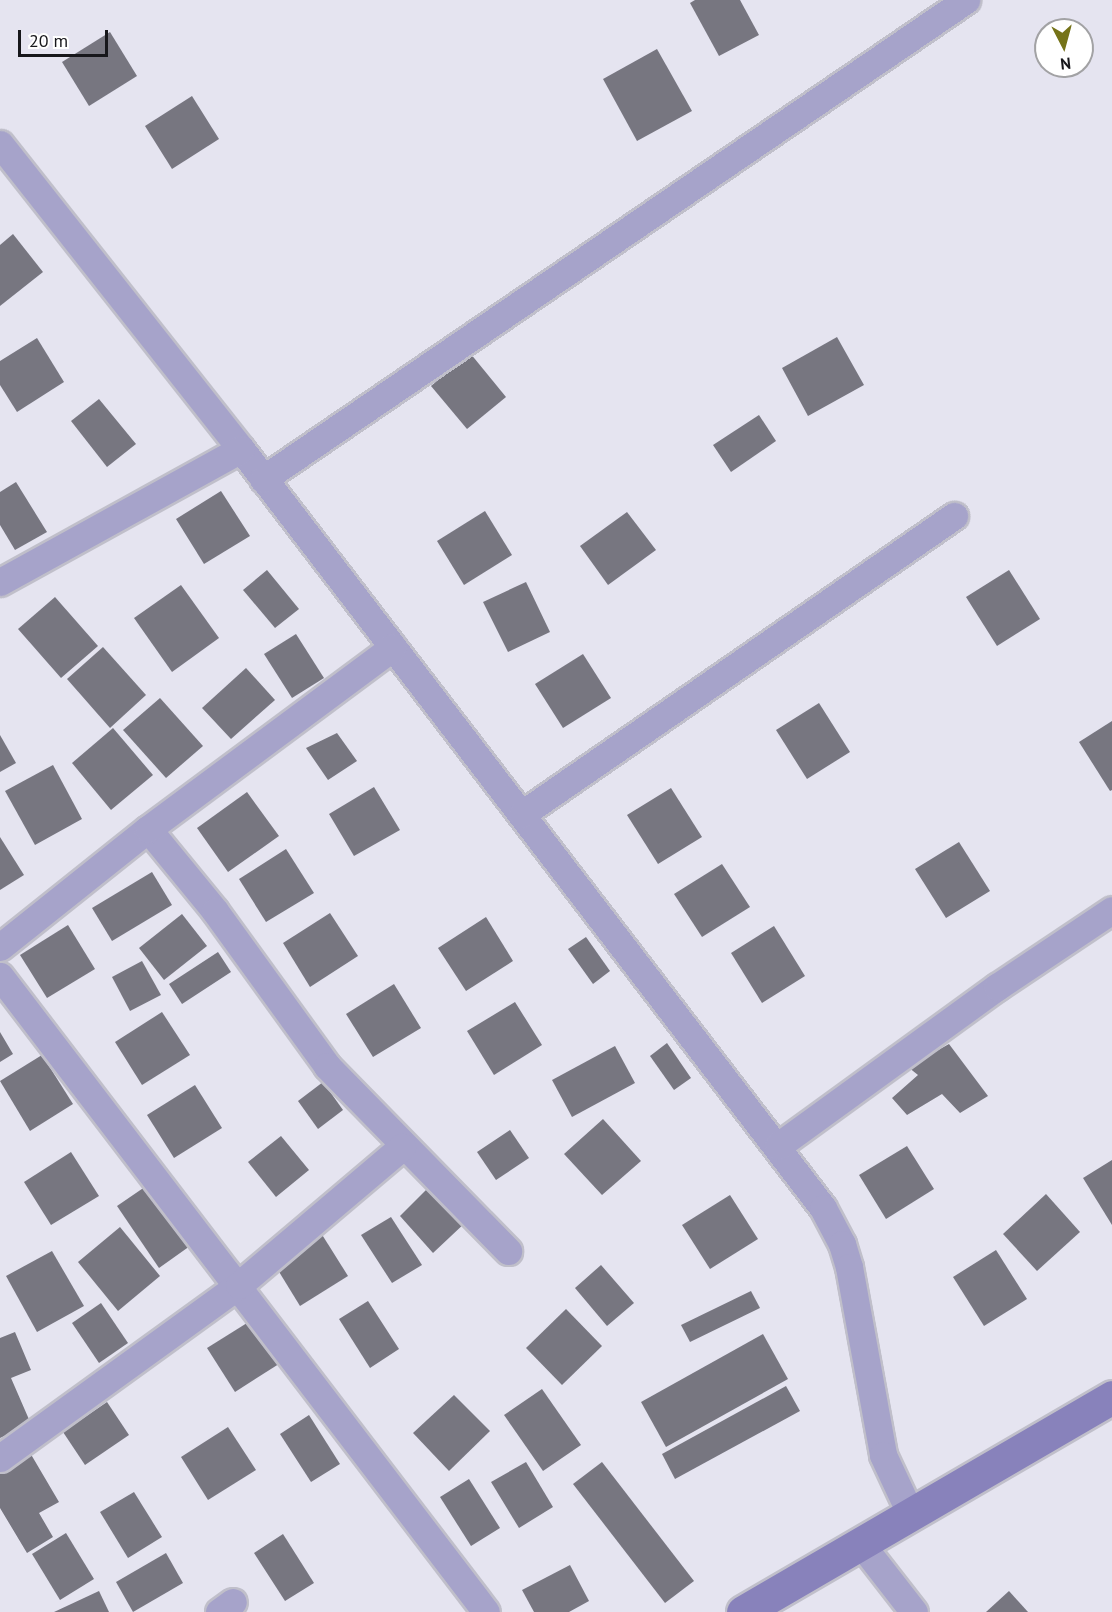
<!DOCTYPE html>
<html>
<head>
<meta charset="utf-8">
<style>
	body { margin:0 }
	#map { position:relative; width:1112px; height:1612px; overflow:hidden; background:#e5e4f0; font-family:"PT Sans",sans-serif }
	div>[style] { position:absolute }
	[style*='--x'] { left:calc(var(--x)*1px); top:calc(var(--y)*1px); width:calc(var(--w)*1px); rotate:calc(var(--a)*1deg) }
	.building>* { inset:0; background:#777680 }
	.roads { filter:drop-shadow(2px 0 #c0bfca) drop-shadow(-2px 0 #c0bfca) drop-shadow(0 2px #c0bfca) drop-shadow(0 -2px #c0bfca) }
	.street>* { height:27px; margin:-13.5px; padding:0 13.5px; transform-origin:13.5px; border-radius:13.5px; background:#a6a3ca }
	.secondary>* { height:33px; margin:-16.5px; padding:0 16.5px; transform-origin:16.5px; border-radius:16.5px; background:#8882bb }
	span { translate:-50% -50%; white-space:nowrap; text-align:center; line-height:1.15; -webkit-text-stroke:4.5px #fff; paint-order:stroke }
	.north { position:absolute; left:1034px; top:18px; width:60px; height:60px; box-sizing:border-box; background:#fff; border:2px solid #a2a2a4; border-radius:50%; rotate:174deg; font-size:16px; font-weight:700; line-height:24px; text-align:center; color:#17171b }
	.north::after { content:''; display:block; margin:auto; width:21px; height:27px; background:#757318; clip-path:polygon(50% 0,100% 100%,50% 72%,0 100%) }
	.scale { position:absolute; left:18px; top:30px; width:90px; height:27px; box-sizing:border-box; border:3px solid #17171b; border-top:0; padding-left:8px; font-size:18px; line-height:21px; white-space:nowrap; color:#17171b; -webkit-text-stroke:4px #fff; paint-order:stroke }
</style>
</head>
<body>
<div id="map">
	<div class="building">
		<i style="clip-path:polygon(695px 0,740px 0,759px 35px,719px 56px,690px 3px)"></i>
		<i style="clip-path:polygon(110px 32px,137px 76px,89px 106px,62px 62px)"></i>
		<i style="clip-path:polygon(657px 49px,692px 111px,637px 141px,603px 79px)"></i>
		<i style="clip-path:polygon(192px 96px,219px 139px,172px 169px,145px 126px)"></i>
		<i style="clip-path:polygon(13px 234px,43px 272px,0 306px,0 245px)"></i>
		<i style="clip-path:polygon(837px 337px,864px 385px,808px 416px,782px 368px)"></i>
		<i style="clip-path:polygon(37px 338px,64px 382px,17px 412px,0 385px,0 361px)"></i>
		<i style="clip-path:polygon(470px 353px,506px 397px,467px 429px,431px 386px)"></i>
		<i style="clip-path:polygon(99px 399px,136px 444px,107px 467px,71px 421px)"></i>
		<i style="clip-path:polygon(759px 415px,776px 441px,731px 472px,713px 445px)"></i>
		<i style="clip-path:polygon(16px 482px,47px 532px,15px 550px,0 525px,0 492px)"></i>
		<i style="clip-path:polygon(221px 491px,250px 536px,204px 564px,176px 519px)"></i>
		<i style="clip-path:polygon(485px 511px,512px 555px,464px 585px,437px 541px)"></i>
		<i style="clip-path:polygon(627px 512px,656px 550px,608px 585px,580px 546px)"></i>
		<i style="clip-path:polygon(267px 570px,299px 609px,275px 628px,243px 590px)"></i>
		<i style="clip-path:polygon(1009px 570px,1040px 619px,997px 646px,966px 597px)"></i>
		<i style="clip-path:polygon(526px 582px,550px 632px,508px 652px,483px 602px)"></i>
		<i style="clip-path:polygon(181px 585px,219px 638px,172px 672px,134px 618px)"></i>
		<i style="clip-path:polygon(55px 597px,98px 646px,61px 678px,18px 629px)"></i>
		<i style="clip-path:polygon(296px 634px,324px 678px,292px 698px,264px 654px)"></i>
		<i style="clip-path:polygon(103px 647px,146px 695px,110px 728px,67px 679px)"></i>
		<i style="clip-path:polygon(583px 654px,611px 698px,563px 728px,535px 684px)"></i>
		<i style="clip-path:polygon(246px 668px,275px 700px,231px 739px,202px 708px)"></i>
		<i style="clip-path:polygon(160px 698px,203px 746px,166px 778px,123px 730px)"></i>
		<i style="clip-path:polygon(819px 703px,850px 752px,807px 779px,776px 730px)"></i>
		<i style="clip-path:polygon(1112px 721px,1112px 790px,1110px 791px,1079px 742px)"></i>
		<i style="clip-path:polygon(113px 728px,153px 775px,111px 810px,72px 763px)"></i>
		<i style="clip-path:polygon(337px 733px,357px 761px,328px 780px,306px 748px)"></i>
		<i style="clip-path:polygon(0 735px,16px 763px,0 772px)"></i>
		<i style="clip-path:polygon(53px 765px,82px 819px,35px 845px,5px 791px)"></i>
		<i style="clip-path:polygon(374px 787px,400px 830px,354px 856px,329px 814px)"></i>
		<i style="clip-path:polygon(671px 788px,702px 837px,658px 864px,627px 815px)"></i>
		<i style="clip-path:polygon(247px 792px,279px 836px,228px 872px,197px 828px)"></i>
		<i style="clip-path:polygon(0 837px,24px 875px,0 890px)"></i>
		<i style="clip-path:polygon(959px 842px,990px 891px,946px 918px,915px 869px)"></i>
		<i style="clip-path:polygon(286px 849px,314px 893px,266px 922px,239px 879px)"></i>
		<i style="clip-path:polygon(722px 864px,750px 907px,702px 937px,674px 894px)"></i>
		<i style="clip-path:polygon(152px 872px,172px 905px,112px 941px,92px 908px)"></i>
		<i style="clip-path:polygon(330px 913px,358px 956px,310px 987px,283px 943px)"></i>
		<i style="clip-path:polygon(182px 914px,207px 946px,164px 980px,139px 948px)"></i>
		<i style="clip-path:polygon(486px 917px,513px 961px,466px 991px,438px 948px)"></i>
		<i style="clip-path:polygon(68px 925px,95px 969px,47px 998px,20px 955px)"></i>
		<i style="clip-path:polygon(774px 926px,805px 976px,762px 1003px,731px 953px)"></i>
		<i style="clip-path:polygon(586px 937px,610px 971px,593px 984px,568px 949px)"></i>
		<i style="clip-path:polygon(218px 952px,231px 972px,182px 1004px,169px 984px)"></i>
		<i style="clip-path:polygon(142px 961px,161px 995px,130px 1011px,112px 977px)"></i>
		<i style="clip-path:polygon(394px 984px,421px 1028px,373px 1057px,346px 1014px)"></i>
		<i style="clip-path:polygon(515px 1002px,542px 1045px,494px 1075px,467px 1031px)"></i>
		<i style="clip-path:polygon(162px 1012px,190px 1055px,142px 1085px,115px 1042px)"></i>
		<i style="clip-path:polygon(0 1032px,13px 1054px,0 1062px)"></i>
		<i style="clip-path:polygon(667px 1043px,691px 1078px,674px 1090px,650px 1056px)"></i>
		<i style="clip-path:polygon(949px 1044px,988px 1096px,960px 1113px,942px 1094px,907px 1115px,892px 1098px,918px 1075px,908px 1067px)"></i>
		<i style="clip-path:polygon(615px 1046px,635px 1083px,572px 1117px,552px 1080px)"></i>
		<i style="clip-path:polygon(42px 1055px,73px 1104px,30px 1131px,0 1081px)"></i>
		<i style="clip-path:polygon(323px 1082px,343px 1110px,318px 1129px,298px 1101px)"></i>
		<i style="clip-path:polygon(195px 1085px,222px 1128px,174px 1158px,147px 1115px)"></i>
		<i style="clip-path:polygon(603px 1119px,641px 1161px,602px 1195px,564px 1154px)"></i>
		<i style="clip-path:polygon(510px 1130px,529px 1158px,496px 1180px,477px 1152px)"></i>
		<i style="clip-path:polygon(281px 1136px,309px 1170px,276px 1197px,248px 1162px)"></i>
		<i style="clip-path:polygon(907px 1146px,934px 1189px,886px 1219px,859px 1175px)"></i>
		<i style="clip-path:polygon(71px 1152px,99px 1196px,51px 1225px,24px 1182px)"></i>
		<i style="clip-path:polygon(1112px 1160px,1112px 1225px,1083px 1178px)"></i>
		<i style="clip-path:polygon(155px 1180px,197px 1241px,159px 1268px,117px 1206px)"></i>
		<i style="clip-path:polygon(432px 1184px,467px 1221px,433px 1253px,400px 1216px)"></i>
		<i style="clip-path:polygon(1046px 1194px,1080px 1232px,1037px 1271px,1003px 1234px)"></i>
		<i style="clip-path:polygon(730px 1195px,758px 1239px,710px 1269px,682px 1225px)"></i>
		<i style="clip-path:polygon(391px 1217px,422px 1265px,392px 1283px,361px 1235px)"></i>
		<i style="clip-path:polygon(120px 1227px,160px 1276px,118px 1311px,78px 1262px)"></i>
		<i style="clip-path:polygon(321px 1233px,348px 1276px,300px 1306px,273px 1262px)"></i>
		<i style="clip-path:polygon(996px 1250px,1027px 1299px,984px 1326px,953px 1277px)"></i>
		<i style="clip-path:polygon(52px 1251px,84px 1306px,37px 1332px,6px 1276px)"></i>
		<i style="clip-path:polygon(601px 1265px,634px 1303px,607px 1326px,575px 1288px)"></i>
		<i style="clip-path:polygon(751px 1291px,760px 1308px,690px 1342px,681px 1325px)"></i>
		<i style="clip-path:polygon(368px 1301px,399px 1349px,370px 1368px,339px 1319px)"></i>
		<i style="clip-path:polygon(101px 1303px,128px 1343px,99px 1363px,72px 1323px)"></i>
		<i style="clip-path:polygon(566px 1309px,602px 1346px,562px 1385px,526px 1348px)"></i>
		<i style="clip-path:polygon(255px 1318px,282px 1362px,235px 1392px,207px 1348px)"></i>
		<i style="clip-path:polygon(15px 1332px,31px 1370px,11px 1378px,31px 1424px,0 1438px,0 1338px)"></i>
		<i style="clip-path:polygon(763px 1334px,788px 1379px,666px 1447px,641px 1402px)"></i>
		<i style="clip-path:polygon(786px 1386px,800px 1411px,675px 1479px,662px 1454px)"></i>
		<i style="clip-path:polygon(542px 1389px,581px 1445px,543px 1471px,504px 1415px)"></i>
		<i style="clip-path:polygon(454px 1395px,490px 1431px,449px 1471px,413px 1433px)"></i>
		<i style="clip-path:polygon(107px 1402px,129px 1435px,85px 1465px,63px 1432px)"></i>
		<i style="clip-path:polygon(309px 1415px,340px 1464px,311px 1482px,280px 1434px)"></i>
		<i style="clip-path:polygon(228px 1427px,256px 1470px,208px 1500px,181px 1457px)"></i>
		<i style="clip-path:polygon(29px 1451px,59px 1502px,39px 1513px,53px 1537px,27px 1553px,0 1508px,0 1469px)"></i>
		<i style="clip-path:polygon(526px 1462px,553px 1507px,519px 1528px,491px 1482px)"></i>
		<i style="clip-path:polygon(602px 1462px,694px 1581px,665px 1603px,573px 1484px)"></i>
		<i style="clip-path:polygon(469px 1479px,500px 1528px,471px 1546px,440px 1497px)"></i>
		<i style="clip-path:polygon(134px 1492px,162px 1537px,128px 1558px,100px 1512px)"></i>
		<i style="clip-path:polygon(66px 1533px,94px 1579px,60px 1600px,32px 1554px)"></i>
		<i style="clip-path:polygon(283px 1534px,314px 1583px,285px 1601px,254px 1553px)"></i>
		<i style="clip-path:polygon(166px 1553px,183px 1583px,133px 1612px,116px 1582px)"></i>
		<i style="clip-path:polygon(570px 1565px,589px 1601px,569px 1612px,534px 1612px,522px 1590px)"></i>
		<i style="clip-path:polygon(99px 1591px,109px 1612px,54px 1612px)"></i>
		<i style="clip-path:polygon(1009px 1591px,1028px 1612px,986px 1612px)"></i>
	</div>
	<div class="roads">
		<div class="street">
			<i style="--x:0;--y:144;--w:389;--a:51.7"></i>
			<i style="--x:241;--y:449;--w:956;--a:52.52"></i>
			<i style="--x:823;--y:1208;--w:41;--a:62.2"></i>
			<i style="--x:842;--y:1244;--w:24;--a:73"></i>
			<i style="--x:849;--y:1267;--w:191;--a:79.7"></i>
			<i style="--x:883;--y:1455;--w:66;--a:65"></i>
			<i style="--x:263;--y:479;--w:851;--a:-34.27"></i>
			<i style="--x:0;--y:582;--w:275;--a:-28.9"></i>
			<i style="--x:522;--y:814;--w:525;--a:-34.6"></i>
			<i style="--x:148;--y:829;--w:106;--a:50.7"></i>
			<i style="--x:215;--y:911;--w:191;--a:54.1"></i>
			<i style="--x:327;--y:1066;--w:259;--a:45.6"></i>
			<i style="--x:0;--y:947;--w:189;--a:-38.6"></i>
			<i style="--x:148;--y:829;--w:305;--a:-36.6"></i>
			<i style="--x:0;--y:976;--w:800;--a:52.61"></i>
			<i style="--x:778;--y:1146;--w:271;--a:-36"></i>
			<i style="--x:997;--y:987;--w:138;--a:-33.8"></i>
			<i style="--x:0;--y:1458;--w:295;--a:-35.9"></i>
			<i style="--x:239;--y:1285;--w:214;--a:-40.3"></i>
			<i style="--x:861;--y:1544;--w:86;--a:52.1"></i>
			<i style="--x:219;--y:1612;--w:17;--a:-36"></i>
		</div>
		<div class="secondary">
			<i style="--x:743;--y:1612;--w:427;--a:-30.2"></i>
		</div>
	</div>
	<div class="north">N</div>
	<div class="scale">20 m</div>
</div>
</body>
</html>
